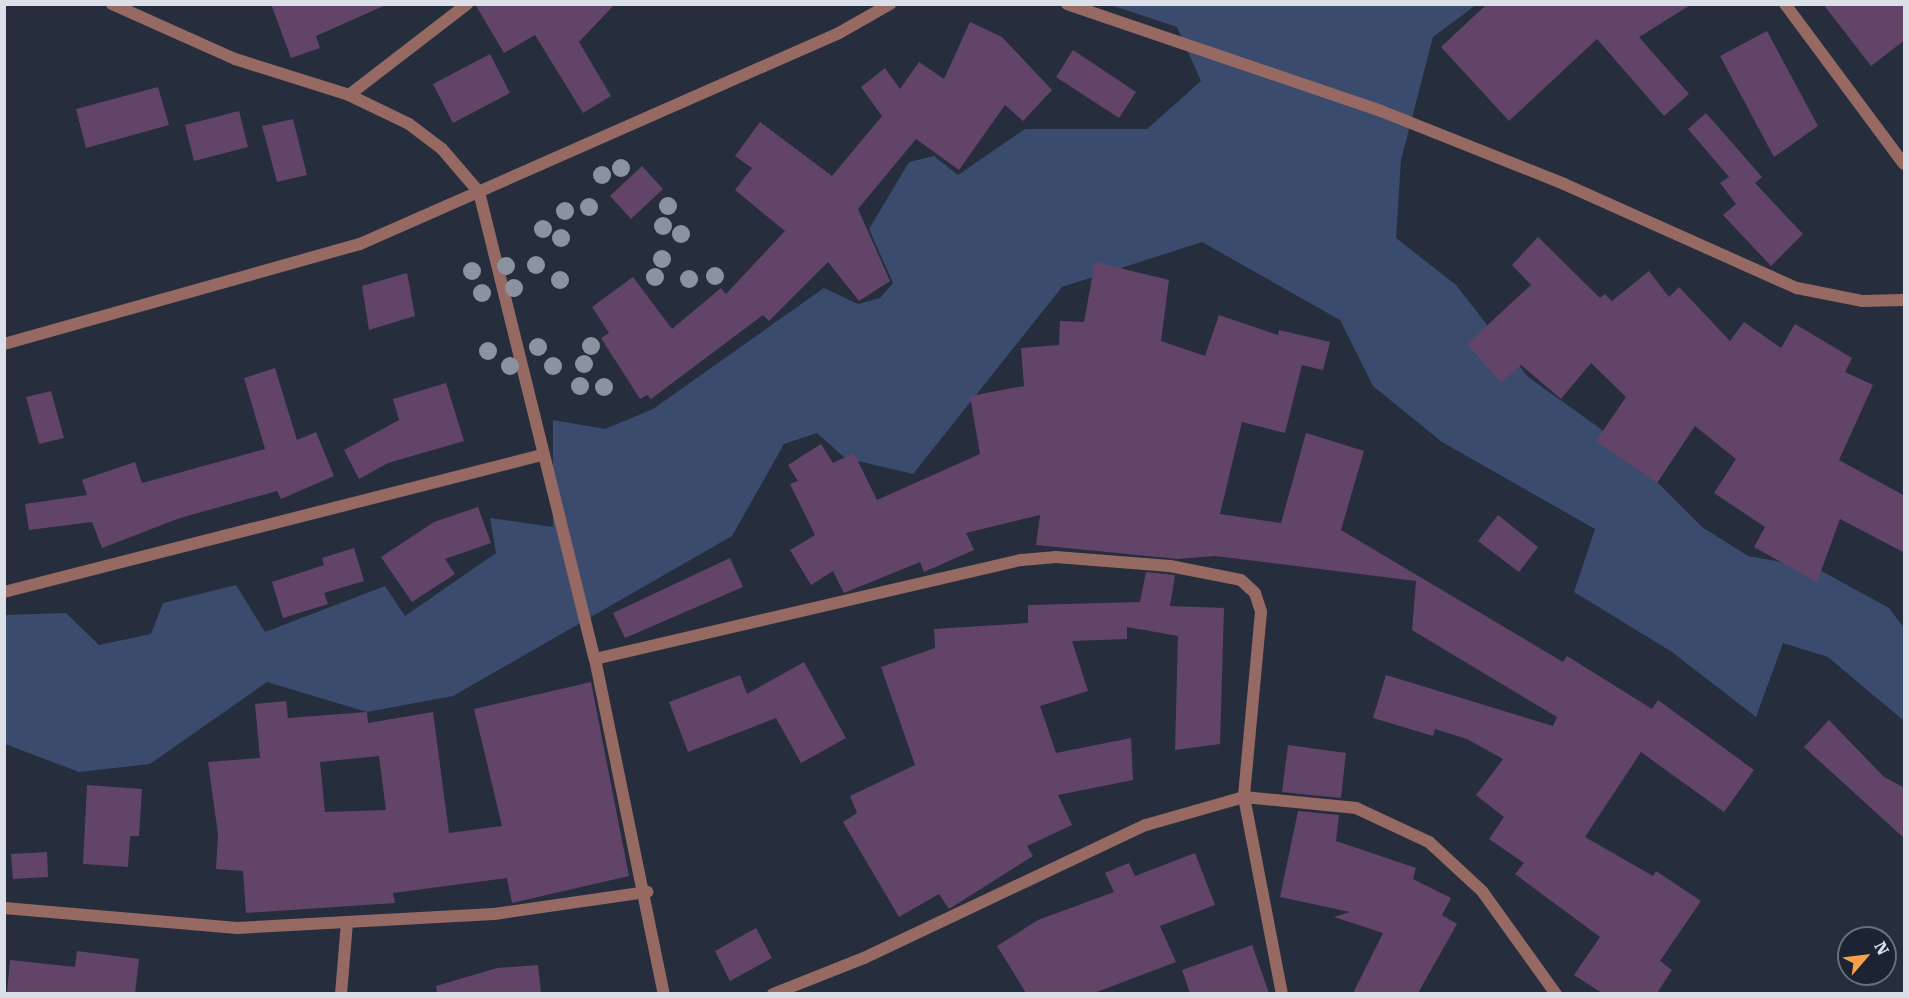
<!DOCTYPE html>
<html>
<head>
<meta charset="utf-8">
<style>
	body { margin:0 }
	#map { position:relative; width:1909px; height:998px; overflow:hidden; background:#262d3c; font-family:"Roboto Serif",serif }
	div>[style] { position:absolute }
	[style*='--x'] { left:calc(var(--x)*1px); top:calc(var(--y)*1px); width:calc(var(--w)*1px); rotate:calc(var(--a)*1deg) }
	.green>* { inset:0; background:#3a4b6e }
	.building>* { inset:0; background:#624469 }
	.minor>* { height:12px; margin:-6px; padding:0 6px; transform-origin:6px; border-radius:6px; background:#966a63 }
	.trees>* { width:18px; height:18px; margin:-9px; border-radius:50%; background:#8b92a0 }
	span { translate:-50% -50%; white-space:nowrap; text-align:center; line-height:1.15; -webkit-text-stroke:4.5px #1c2332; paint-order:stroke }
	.frame { position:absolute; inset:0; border:6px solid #dadfe8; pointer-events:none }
	.north { position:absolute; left:1837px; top:926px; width:60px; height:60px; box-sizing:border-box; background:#1c2332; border:2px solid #686e7b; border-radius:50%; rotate:62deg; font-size:16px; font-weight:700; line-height:24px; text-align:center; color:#dadfe8 }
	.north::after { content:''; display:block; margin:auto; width:21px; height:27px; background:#f8a14a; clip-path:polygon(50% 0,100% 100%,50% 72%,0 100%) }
</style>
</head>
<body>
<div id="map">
	<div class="green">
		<i style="clip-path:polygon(1111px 5px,1476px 5px,1433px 37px,1401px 160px,1396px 238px,1456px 285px,1528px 377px,1612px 437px,1702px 527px,1748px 556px,1816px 568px,1889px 608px,1904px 628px,1904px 721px,1828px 657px,1783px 643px,1756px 717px,1672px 652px,1574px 592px,1595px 529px,1442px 442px,1373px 386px,1340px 320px,1202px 242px,1062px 287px,913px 474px,845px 458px,817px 433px,784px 444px,732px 536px,453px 696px,367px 712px,267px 682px,150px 764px,79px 772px,5px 744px,4px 615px,66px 613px,99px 645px,151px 634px,163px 603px,236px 585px,265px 632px,385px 586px,405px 616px,496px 553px,490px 518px,553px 527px,553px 420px,605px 429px,653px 409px,824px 288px,858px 304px,880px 298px,893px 283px,869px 229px,909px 162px,934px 156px,958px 175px,1025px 129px,1147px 129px,1201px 81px,1177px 27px)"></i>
	</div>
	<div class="building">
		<i style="clip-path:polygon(271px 4px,388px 4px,316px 36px,320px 48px,291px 58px)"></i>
		<i style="clip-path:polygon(475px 4px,615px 4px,579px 42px,611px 96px,583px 113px,535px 35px,504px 53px)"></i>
		<i style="clip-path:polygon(1487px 4px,1692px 4px,1639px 37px,1689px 94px,1664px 116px,1597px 39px,1509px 121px,1441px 47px)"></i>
		<i style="clip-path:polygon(1823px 4px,1905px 4px,1905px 40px,1871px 66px)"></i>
		<i style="clip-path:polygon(970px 22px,1002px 37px,1052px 90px,1023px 121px,1005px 105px,959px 170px,916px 139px,858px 209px,890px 281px,859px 301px,828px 262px,769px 321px,763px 315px,651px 399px,647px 395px,640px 399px,601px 338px,609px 333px,592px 307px,633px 277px,672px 329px,721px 288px,726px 294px,785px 231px,735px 190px,752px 168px,735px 156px,760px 122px,832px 176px,882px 116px,861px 87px,885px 68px,900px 89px,919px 62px,944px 79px)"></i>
		<i style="clip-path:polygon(1767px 31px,1818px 126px,1774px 157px,1720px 56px)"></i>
		<i style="clip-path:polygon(1073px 50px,1136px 92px,1119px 118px,1056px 77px)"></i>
		<i style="clip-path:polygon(490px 54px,510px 93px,453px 123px,433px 84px)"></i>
		<i style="clip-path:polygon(158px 87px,169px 125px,86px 148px,76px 109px)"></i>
		<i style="clip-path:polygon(239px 111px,248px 147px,194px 161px,185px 125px)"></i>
		<i style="clip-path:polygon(1706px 113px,1762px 177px,1755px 183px,1803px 234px,1771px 266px,1723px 215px,1736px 204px,1720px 183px,1729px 177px,1688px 129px)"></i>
		<i style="clip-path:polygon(293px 119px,307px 175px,277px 182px,262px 126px)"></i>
		<i style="clip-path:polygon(642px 166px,663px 189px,631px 219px,610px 196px)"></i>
		<i style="clip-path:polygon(1538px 237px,1600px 298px,1605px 294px,1612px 301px,1649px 271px,1669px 297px,1679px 287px,1730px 341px,1744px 322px,1781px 348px,1795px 324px,1852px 358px,1845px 372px,1873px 385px,1839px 460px,1905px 496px,1905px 553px,1840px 519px,1817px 582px,1754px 547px,1765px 527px,1714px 493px,1736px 459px,1695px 426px,1657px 483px,1596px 441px,1626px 397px,1591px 363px,1561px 399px,1521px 365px,1501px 383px,1467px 344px,1531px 285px,1512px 265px)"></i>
		<i style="clip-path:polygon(1095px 262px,1169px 280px,1161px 341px,1205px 356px,1219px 315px,1278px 335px,1279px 330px,1330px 342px,1323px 370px,1302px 365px,1285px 433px,1242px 422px,1220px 514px,1281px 523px,1306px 433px,1364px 451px,1341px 530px,1563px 662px,1567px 656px,1652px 709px,1658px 700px,1754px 770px,1724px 812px,1641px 752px,1585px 837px,1653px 876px,1656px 871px,1701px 901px,1660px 961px,1672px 970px,1657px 993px,1602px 993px,1574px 975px,1600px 937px,1515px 874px,1524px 863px,1489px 839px,1504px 817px,1476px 795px,1503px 759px,1467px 739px,1435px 729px,1433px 736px,1373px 718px,1386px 675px,1553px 726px,1557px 717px,1412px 630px,1416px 581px,1215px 556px,1178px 559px,1036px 545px,1040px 515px,966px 533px,974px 550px,924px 572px,920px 562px,844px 593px,833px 571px,811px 585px,790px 550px,815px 535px,790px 484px,798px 481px,788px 465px,821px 444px,833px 463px,854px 453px,877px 500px,980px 454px,970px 396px,1024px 386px,1021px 348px,1059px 345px,1060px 321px,1084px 322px)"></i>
		<i style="clip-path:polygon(407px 273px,415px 316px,369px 330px,362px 286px)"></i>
		<i style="clip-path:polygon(275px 368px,297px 440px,316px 432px,334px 476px,281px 499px,277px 491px,180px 518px,102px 548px,92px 522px,29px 530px,25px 504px,87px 495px,82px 480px,135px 462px,142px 483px,265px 449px,244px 378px)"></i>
		<i style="clip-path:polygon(446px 383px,464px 441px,388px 463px,359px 479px,344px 450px,399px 420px,393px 399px)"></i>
		<i style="clip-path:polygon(51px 391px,64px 438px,39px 444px,26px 397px)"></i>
		<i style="clip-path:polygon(478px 507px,491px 543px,445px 559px,455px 574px,412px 602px,381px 557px,434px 522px)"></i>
		<i style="clip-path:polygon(1498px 515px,1538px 547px,1519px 572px,1478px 541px)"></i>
		<i style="clip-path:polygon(354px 548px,364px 581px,324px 593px,328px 604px,283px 618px,272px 582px,324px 565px,322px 558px)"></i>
		<i style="clip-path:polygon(730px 558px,743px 587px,625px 638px,613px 613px)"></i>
		<i style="clip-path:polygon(1146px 572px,1175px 575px,1170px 606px,1224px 608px,1220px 744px,1175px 750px,1178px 636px,1127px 627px,1127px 639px,1072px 641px,1088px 691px,1040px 706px,1056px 753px,1131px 738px,1133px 780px,1058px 795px,1072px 825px,1027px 846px,1033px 856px,949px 909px,939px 894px,899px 917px,843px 822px,857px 813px,850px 796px,915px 765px,881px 667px,935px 648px,934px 629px,1028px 623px,1028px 605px,1140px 602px)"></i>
		<i style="clip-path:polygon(804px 662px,846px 738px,801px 763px,776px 718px,688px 752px,669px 702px,740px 675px,747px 694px)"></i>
		<i style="clip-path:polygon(evenodd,591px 682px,629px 876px,512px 903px,507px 878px,393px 893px,395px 903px,246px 913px,243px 871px,216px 869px,218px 834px,208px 762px,260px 758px,255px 704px,286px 701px,288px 718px,367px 712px,368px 723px,433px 712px,449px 833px,502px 826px,474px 709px,591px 682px,379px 756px,386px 810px,325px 812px,320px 762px,379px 756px)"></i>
		<i style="clip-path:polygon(1829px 720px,1884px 777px,1905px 788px,1905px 839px,1804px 747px)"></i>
		<i style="clip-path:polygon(1288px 745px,1346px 753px,1341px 798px,1282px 792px)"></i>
		<i style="clip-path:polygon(87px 785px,142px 789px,139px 836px,130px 836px,128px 867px,83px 864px)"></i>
		<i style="clip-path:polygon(1298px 811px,1339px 815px,1336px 841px,1416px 868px,1413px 879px,1451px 898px,1442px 915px,1457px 924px,1418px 993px,1353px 993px,1383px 933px,1334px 917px,1350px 912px,1280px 897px)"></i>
		<i style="clip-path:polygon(47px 852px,48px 877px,13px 879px,11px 854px)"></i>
		<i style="clip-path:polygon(1195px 853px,1215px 905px,1160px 926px,1176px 962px,1094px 993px,1026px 993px,997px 946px,1038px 920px,1114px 892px,1105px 873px,1129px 863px,1135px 876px)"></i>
		<i style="clip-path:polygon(756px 928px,772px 958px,730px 981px,715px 951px)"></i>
		<i style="clip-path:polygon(1252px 945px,1269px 993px,1190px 993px,1182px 970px)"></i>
		<i style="clip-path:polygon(77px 951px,139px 959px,135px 993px,7px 993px,10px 960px,75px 967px)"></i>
		<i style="clip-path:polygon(538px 965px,541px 993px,437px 993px,436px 986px,497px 968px)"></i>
	</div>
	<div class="minor">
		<i style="--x:112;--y:4;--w:135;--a:24.1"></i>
		<i style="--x:235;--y:59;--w:120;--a:17.5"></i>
		<i style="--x:349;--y:95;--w:67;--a:25.8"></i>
		<i style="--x:409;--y:124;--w:41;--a:37.1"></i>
		<i style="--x:442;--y:149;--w:57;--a:49.3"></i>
		<i style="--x:479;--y:192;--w:481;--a:76.1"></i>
		<i style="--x:595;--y:659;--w:342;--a:78.4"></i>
		<i style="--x:1067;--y:4;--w:332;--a:18.8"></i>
		<i style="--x:1381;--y:111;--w:197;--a:21.7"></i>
		<i style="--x:1564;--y:184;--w:255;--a:24.1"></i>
		<i style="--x:1797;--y:288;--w:66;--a:11.3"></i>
		<i style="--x:1862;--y:301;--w:42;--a:-1.4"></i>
		<i style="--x:1785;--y:4;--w:199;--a:53.4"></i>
		<i style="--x:349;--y:95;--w:149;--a:-37.6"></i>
		<i style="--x:4;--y:344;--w:370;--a:-15.7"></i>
		<i style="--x:360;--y:244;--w:523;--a:-23.77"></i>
		<i style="--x:839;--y:33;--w:59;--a:-29.6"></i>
		<i style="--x:4;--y:592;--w:555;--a:-14.29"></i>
		<i style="--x:595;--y:659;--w:438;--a:-13.1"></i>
		<i style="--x:1022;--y:560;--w:34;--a:-5"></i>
		<i style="--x:1056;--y:557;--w:114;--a:4.5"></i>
		<i style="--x:1170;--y:566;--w:72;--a:11.2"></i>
		<i style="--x:1241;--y:580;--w:19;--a:43"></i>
		<i style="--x:1255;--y:593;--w:20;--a:72"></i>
		<i style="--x:1261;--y:612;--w:186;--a:95.3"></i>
		<i style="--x:1244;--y:797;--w:201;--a:79.1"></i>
		<i style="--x:4;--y:908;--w:234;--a:4.9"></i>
		<i style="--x:237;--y:928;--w:257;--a:-3.1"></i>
		<i style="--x:494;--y:914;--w:155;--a:-8.2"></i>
		<i style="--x:341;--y:994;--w:72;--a:-85.2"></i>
		<i style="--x:773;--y:994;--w:98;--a:-21.6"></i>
		<i style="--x:864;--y:958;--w:312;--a:-25.3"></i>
		<i style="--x:1146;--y:825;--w:102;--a:-15.9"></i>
		<i style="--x:1244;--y:797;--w:113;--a:5.6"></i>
		<i style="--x:1356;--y:808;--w:81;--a:25"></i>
		<i style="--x:1429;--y:842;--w:72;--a:42.8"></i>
		<i style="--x:1482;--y:891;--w:127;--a:54.3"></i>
	</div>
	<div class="trees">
		<i style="left:621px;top:168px"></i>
		<i style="left:602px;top:175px"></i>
		<i style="left:668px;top:206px"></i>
		<i style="left:589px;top:207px"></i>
		<i style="left:565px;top:211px"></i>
		<i style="left:663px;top:226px"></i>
		<i style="left:543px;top:229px"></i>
		<i style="left:681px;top:234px"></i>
		<i style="left:561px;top:238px"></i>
		<i style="left:662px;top:259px"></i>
		<i style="left:536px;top:265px"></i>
		<i style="left:506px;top:266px"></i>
		<i style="left:472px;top:271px"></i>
		<i style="left:715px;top:276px"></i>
		<i style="left:655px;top:277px"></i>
		<i style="left:689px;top:279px"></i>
		<i style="left:560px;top:280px"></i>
		<i style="left:514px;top:288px"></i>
		<i style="left:482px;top:293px"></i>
		<i style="left:591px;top:346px"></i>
		<i style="left:538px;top:347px"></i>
		<i style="left:488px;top:351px"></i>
		<i style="left:584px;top:364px"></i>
		<i style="left:510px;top:366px"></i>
		<i style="left:553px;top:366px"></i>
		<i style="left:580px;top:386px"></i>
		<i style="left:604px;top:387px"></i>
	</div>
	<div class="frame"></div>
	<div class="north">N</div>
</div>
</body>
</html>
